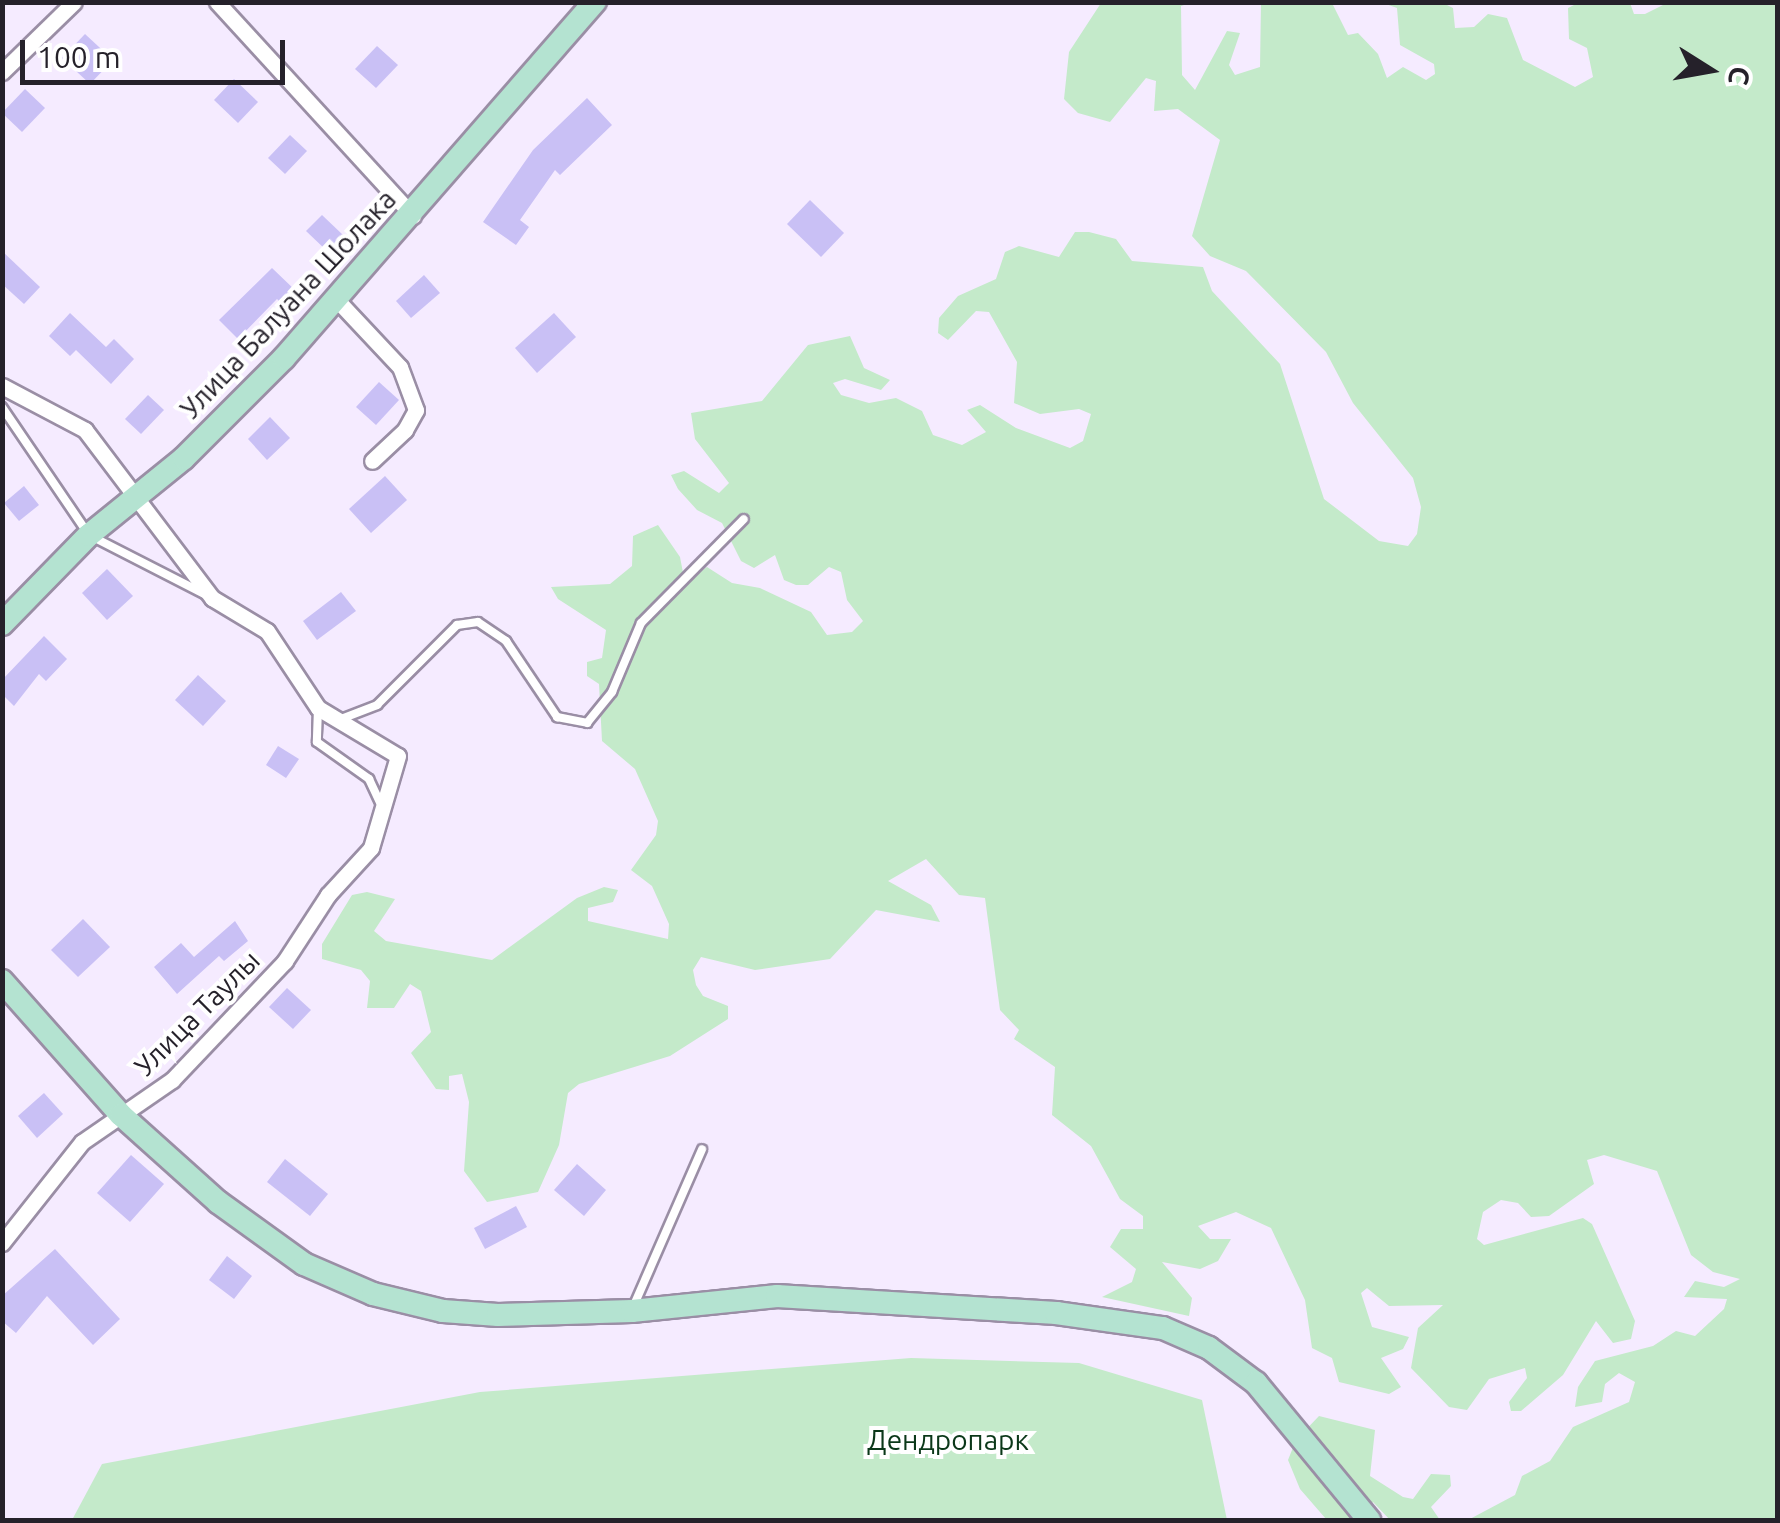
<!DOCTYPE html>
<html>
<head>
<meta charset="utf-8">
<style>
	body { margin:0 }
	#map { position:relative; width:1780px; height:1523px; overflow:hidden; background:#f5ebff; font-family:Ubuntu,sans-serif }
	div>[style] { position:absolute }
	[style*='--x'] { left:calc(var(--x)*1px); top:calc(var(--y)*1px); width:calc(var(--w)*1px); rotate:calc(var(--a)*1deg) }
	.green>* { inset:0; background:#c4eaca }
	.building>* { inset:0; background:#c9c0f5 }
	.roads { filter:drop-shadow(2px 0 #9a8ea5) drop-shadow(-2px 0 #9a8ea5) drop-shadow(0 2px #9a8ea5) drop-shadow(0 -2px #9a8ea5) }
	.lane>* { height:8px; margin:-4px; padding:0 4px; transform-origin:4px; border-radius:4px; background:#fff }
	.street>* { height:15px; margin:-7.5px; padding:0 7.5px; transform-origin:7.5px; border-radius:7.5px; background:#fff }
	.secondary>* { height:22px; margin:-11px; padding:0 11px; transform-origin:11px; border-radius:11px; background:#b4e3d1 }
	span { translate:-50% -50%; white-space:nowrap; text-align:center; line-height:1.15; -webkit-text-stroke:8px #fff; paint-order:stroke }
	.street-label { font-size:28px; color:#25212a }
	.park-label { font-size:28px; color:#0b3819 }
	.frame { position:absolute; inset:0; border:5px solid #25212a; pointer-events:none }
	.north { position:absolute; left:1660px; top:20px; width:100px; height:100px; -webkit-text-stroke:8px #fff; paint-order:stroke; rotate:101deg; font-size:28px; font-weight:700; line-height:40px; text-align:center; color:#25212a }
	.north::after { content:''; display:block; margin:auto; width:35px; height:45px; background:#25212a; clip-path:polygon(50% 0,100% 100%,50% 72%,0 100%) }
	.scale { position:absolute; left:20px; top:40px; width:265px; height:45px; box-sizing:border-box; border:5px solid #25212a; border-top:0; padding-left:12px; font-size:30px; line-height:35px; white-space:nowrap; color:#25212a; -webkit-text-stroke:8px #fff; paint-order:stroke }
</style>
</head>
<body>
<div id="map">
	<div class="green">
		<i style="clip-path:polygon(1101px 3px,1190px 3px,1181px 6px,1182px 75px,1195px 90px,1227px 31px,1240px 33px,1229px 65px,1235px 75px,1260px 67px,1261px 3px,1332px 3px,1348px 35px,1358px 33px,1378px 54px,1387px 78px,1403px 67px,1426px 80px,1435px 74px,1434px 64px,1400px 45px,1397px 8px,1383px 3px,1443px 3px,1453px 8px,1455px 28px,1474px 27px,1488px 14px,1507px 18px,1523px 60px,1575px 87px,1593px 77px,1587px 48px,1569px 39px,1568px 8px,1578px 3px,1630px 3px,1634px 14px,1645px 14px,1667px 3px,1777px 3px,1777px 1520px,1468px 1520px,1515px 1495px,1522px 1476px,1550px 1461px,1573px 1427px,1629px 1402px,1635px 1382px,1619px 1373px,1605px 1384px,1602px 1402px,1575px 1407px,1578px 1387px,1595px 1361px,1653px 1346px,1676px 1331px,1695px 1336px,1724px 1309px,1727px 1299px,1684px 1297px,1695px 1281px,1724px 1287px,1740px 1279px,1713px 1272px,1691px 1255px,1657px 1171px,1604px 1155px,1587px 1160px,1594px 1184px,1549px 1216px,1531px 1217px,1518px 1203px,1501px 1200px,1483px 1212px,1477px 1239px,1484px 1245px,1583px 1218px,1592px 1224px,1635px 1321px,1631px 1339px,1613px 1343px,1596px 1321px,1563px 1375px,1521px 1411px,1511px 1411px,1509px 1402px,1527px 1378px,1525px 1368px,1489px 1379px,1467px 1410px,1449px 1407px,1411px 1368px,1418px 1328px,1443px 1305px,1389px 1306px,1367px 1288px,1361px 1293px,1372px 1327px,1409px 1337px,1403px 1349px,1381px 1358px,1401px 1387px,1389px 1394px,1339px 1382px,1332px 1358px,1312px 1348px,1305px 1300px,1271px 1228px,1236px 1212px,1198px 1226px,1210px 1239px,1231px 1239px,1218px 1261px,1200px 1269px,1162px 1262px,1192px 1298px,1189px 1316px,1102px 1297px,1132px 1282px,1136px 1269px,1110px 1247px,1121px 1229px,1143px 1229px,1143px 1216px,1120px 1199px,1091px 1146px,1052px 1115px,1055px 1067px,1014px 1039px,1019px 1030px,1000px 1010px,985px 898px,959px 895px,926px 859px,888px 881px,931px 905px,940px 922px,876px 910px,830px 959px,755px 970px,701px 957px,693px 970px,696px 985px,703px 996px,728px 1006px,728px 1019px,670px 1056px,579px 1084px,568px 1093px,559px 1145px,538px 1192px,487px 1202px,464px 1171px,469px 1102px,462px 1074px,449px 1076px,449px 1090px,436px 1089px,411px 1053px,431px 1032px,421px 991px,410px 984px,394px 1008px,367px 1008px,370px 981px,361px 970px,322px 959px,322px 944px,352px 895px,367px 892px,395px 899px,374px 931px,386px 941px,492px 960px,577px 898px,604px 887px,618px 890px,613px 902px,588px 908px,588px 921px,668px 939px,669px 924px,652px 886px,631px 870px,656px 835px,658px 821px,635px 769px,602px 741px,599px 684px,587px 676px,587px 662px,602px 658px,606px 630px,558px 599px,551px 587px,610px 584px,632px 566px,633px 536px,658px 525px,680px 557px,685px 583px,707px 567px,732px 583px,760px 588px,811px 612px,827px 635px,852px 632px,863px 621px,847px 600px,841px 572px,829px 567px,808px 585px,796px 585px,784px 580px,775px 555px,754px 568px,741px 561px,722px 523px,697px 510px,678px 489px,671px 475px,684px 471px,719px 493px,729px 483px,695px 439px,691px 413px,762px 401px,808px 345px,850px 336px,864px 368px,890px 380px,881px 390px,845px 379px,833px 383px,841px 395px,869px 403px,896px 398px,922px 411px,933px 435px,962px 445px,986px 432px,967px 410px,980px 405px,1016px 428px,1070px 448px,1083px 441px,1091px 414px,1079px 409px,1040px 414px,1014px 403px,1017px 362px,989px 312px,976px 311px,948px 340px,938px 333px,939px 318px,958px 296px,996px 279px,1005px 252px,1019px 246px,1059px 257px,1075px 232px,1089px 232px,1116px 239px,1132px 261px,1203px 267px,1212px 291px,1280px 364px,1324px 499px,1379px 541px,1408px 546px,1417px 534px,1421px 507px,1413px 478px,1353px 403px,1326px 352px,1246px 271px,1210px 256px,1192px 236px,1220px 140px,1178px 109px,1154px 111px,1156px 81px,1146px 78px,1110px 122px,1078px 113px,1064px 99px,1069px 52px)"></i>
		<i style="clip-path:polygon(911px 1358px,1079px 1363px,1202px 1400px,1227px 1520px,72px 1520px,102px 1464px,480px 1392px)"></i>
		<i style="clip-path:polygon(1319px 1416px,1375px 1430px,1370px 1476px,1403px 1497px,1413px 1499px,1431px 1474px,1450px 1475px,1451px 1486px,1431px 1507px,1440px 1520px,1390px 1520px,1373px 1502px,1354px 1520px,1326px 1519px,1300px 1489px,1288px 1460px,1296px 1440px)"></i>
	</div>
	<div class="building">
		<i style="clip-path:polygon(85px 34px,113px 60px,90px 84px,62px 58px)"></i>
		<i style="clip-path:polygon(377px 46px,398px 65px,376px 88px,355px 69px)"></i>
		<i style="clip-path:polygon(234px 79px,258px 102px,238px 123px,214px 100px)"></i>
		<i style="clip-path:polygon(25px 89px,45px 108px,22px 132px,2px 113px)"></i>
		<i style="clip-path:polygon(587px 98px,612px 125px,560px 175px,555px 170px,520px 220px,529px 227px,516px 245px,483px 222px,533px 150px)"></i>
		<i style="clip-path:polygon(290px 135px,307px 151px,285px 174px,268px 158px)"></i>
		<i style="clip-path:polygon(810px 200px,844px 233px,821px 257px,787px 224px)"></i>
		<i style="clip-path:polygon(322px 215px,343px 235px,327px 251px,306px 231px)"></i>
		<i style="clip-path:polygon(2px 251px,40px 287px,24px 304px,2px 284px)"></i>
		<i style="clip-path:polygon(272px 268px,296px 291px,283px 305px,277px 299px,238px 339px,219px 320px)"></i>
		<i style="clip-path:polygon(424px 275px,440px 293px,411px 318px,396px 301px)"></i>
		<i style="clip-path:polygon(70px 313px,106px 347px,114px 339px,134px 359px,111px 384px,76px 350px,70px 356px,49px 336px)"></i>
		<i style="clip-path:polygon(554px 313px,576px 337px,537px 373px,515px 348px)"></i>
		<i style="clip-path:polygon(379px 382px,399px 400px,376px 425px,356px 407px)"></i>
		<i style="clip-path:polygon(148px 395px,164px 410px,141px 434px,125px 419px)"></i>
		<i style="clip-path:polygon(270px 417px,290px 438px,267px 460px,248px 439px)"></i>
		<i style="clip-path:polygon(385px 476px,407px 500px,371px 533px,349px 509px)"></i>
		<i style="clip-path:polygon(24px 486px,39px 505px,19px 521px,4px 503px)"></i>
		<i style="clip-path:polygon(107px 569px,133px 596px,107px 620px,82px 593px)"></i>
		<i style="clip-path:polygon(341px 592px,356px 611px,317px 640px,303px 621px)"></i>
		<i style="clip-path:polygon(44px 636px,67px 659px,46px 681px,39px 674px,14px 706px,2px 694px,2px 680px)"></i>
		<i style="clip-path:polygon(198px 675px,226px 701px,203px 726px,175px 700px)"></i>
		<i style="clip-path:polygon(278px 746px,299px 759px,286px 778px,266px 765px)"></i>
		<i style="clip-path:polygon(83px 919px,110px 947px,78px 977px,51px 950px)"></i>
		<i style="clip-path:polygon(235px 921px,248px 941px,224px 961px,219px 956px,177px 994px,154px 967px,181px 943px,194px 957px)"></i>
		<i style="clip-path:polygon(287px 988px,311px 1010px,293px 1029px,269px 1007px)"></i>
		<i style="clip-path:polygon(44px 1093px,63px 1114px,37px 1138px,18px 1116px)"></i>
		<i style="clip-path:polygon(131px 1155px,164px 1184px,130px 1222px,97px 1193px)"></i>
		<i style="clip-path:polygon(285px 1159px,328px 1194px,310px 1216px,267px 1182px)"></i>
		<i style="clip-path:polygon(577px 1164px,606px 1190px,584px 1216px,554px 1190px)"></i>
		<i style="clip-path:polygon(516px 1206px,527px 1227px,485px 1249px,474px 1228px)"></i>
		<i style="clip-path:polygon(55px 1249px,120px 1319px,93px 1345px,47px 1296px,16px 1333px,2px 1321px,2px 1296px)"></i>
		<i style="clip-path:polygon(227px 1256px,252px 1276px,234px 1299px,209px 1280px)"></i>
	</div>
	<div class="roads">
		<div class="lane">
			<i style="--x:2;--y:407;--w:155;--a:55.8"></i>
			<i style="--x:89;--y:535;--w:131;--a:27.1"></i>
			<i style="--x:318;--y:708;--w:34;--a:92"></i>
			<i style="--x:317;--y:742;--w:64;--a:35.4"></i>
			<i style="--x:369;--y:779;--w:26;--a:65"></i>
			<i style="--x:341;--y:719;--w:39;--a:-21"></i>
			<i style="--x:377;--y:705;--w:113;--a:-45"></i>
			<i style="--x:457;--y:625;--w:21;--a:-8"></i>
			<i style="--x:478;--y:622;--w:34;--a:34"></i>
			<i style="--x:506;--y:641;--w:92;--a:56.1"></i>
			<i style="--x:557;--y:717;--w:31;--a:11"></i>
			<i style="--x:587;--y:723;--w:40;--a:-51"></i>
			<i style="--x:612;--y:692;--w:75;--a:-67.2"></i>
			<i style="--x:641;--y:623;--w:146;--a:-45.3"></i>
			<i style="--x:634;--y:1305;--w:170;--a:-66.4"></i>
		</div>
		<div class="street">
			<i style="--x:217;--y:2;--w:290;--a:47.5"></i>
			<i style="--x:2;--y:72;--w:100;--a:-44.2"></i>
			<i style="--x:337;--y:300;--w:92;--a:46.8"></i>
			<i style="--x:400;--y:367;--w:46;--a:69.6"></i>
			<i style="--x:416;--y:410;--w:23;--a:119"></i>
			<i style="--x:405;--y:430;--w:45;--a:136.8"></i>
			<i style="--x:2;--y:386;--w:94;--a:27.9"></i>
			<i style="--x:85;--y:430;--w:211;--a:52.9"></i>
			<i style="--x:212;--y:598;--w:64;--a:31"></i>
			<i style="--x:267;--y:631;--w:92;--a:56.5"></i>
			<i style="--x:318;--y:708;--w:93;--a:31"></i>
			<i style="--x:398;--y:756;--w:96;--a:106.4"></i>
			<i style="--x:371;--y:848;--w:64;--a:132.5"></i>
			<i style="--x:328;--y:895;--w:79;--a:123.1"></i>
			<i style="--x:285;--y:961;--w:164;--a:133.5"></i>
			<i style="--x:172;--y:1080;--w:109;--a:145.4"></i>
			<i style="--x:82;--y:1142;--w:129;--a:128.4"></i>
		</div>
		<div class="secondary">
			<i style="--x:2;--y:624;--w:124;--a:-45.7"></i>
			<i style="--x:89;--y:535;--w:122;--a:-39"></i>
			<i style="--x:184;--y:458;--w:141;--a:-45"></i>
			<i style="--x:284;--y:358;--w:473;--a:-48.9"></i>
			<i style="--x:2;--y:981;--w:179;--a:48.4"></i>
			<i style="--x:121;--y:1115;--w:130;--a:41.9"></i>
			<i style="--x:218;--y:1202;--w:106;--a:35.8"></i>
			<i style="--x:304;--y:1264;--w:75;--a:23.5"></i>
			<i style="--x:373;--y:1294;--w:72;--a:13.7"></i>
			<i style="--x:443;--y:1311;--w:55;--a:4.2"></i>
			<i style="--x:498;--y:1315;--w:134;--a:-1.7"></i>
			<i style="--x:632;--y:1311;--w:146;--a:-5.9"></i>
			<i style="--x:777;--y:1296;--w:280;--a:3.5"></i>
			<i style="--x:1056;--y:1313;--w:108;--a:8"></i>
			<i style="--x:1163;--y:1328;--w:50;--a:23.5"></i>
			<i style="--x:1209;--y:1348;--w:59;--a:36.7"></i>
			<i style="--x:1256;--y:1383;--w:178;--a:50.5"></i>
		</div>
	</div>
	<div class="street-label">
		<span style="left:288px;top:304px;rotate:-47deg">Улица Балуана Шолака</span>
		<span style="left:197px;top:1013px;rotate:-45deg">Улица Таулы</span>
	</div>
	<div class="park-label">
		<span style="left:948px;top:1440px">Дендропарк</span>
	</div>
	<div class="frame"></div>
	<div class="north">С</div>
	<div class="scale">100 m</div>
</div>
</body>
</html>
